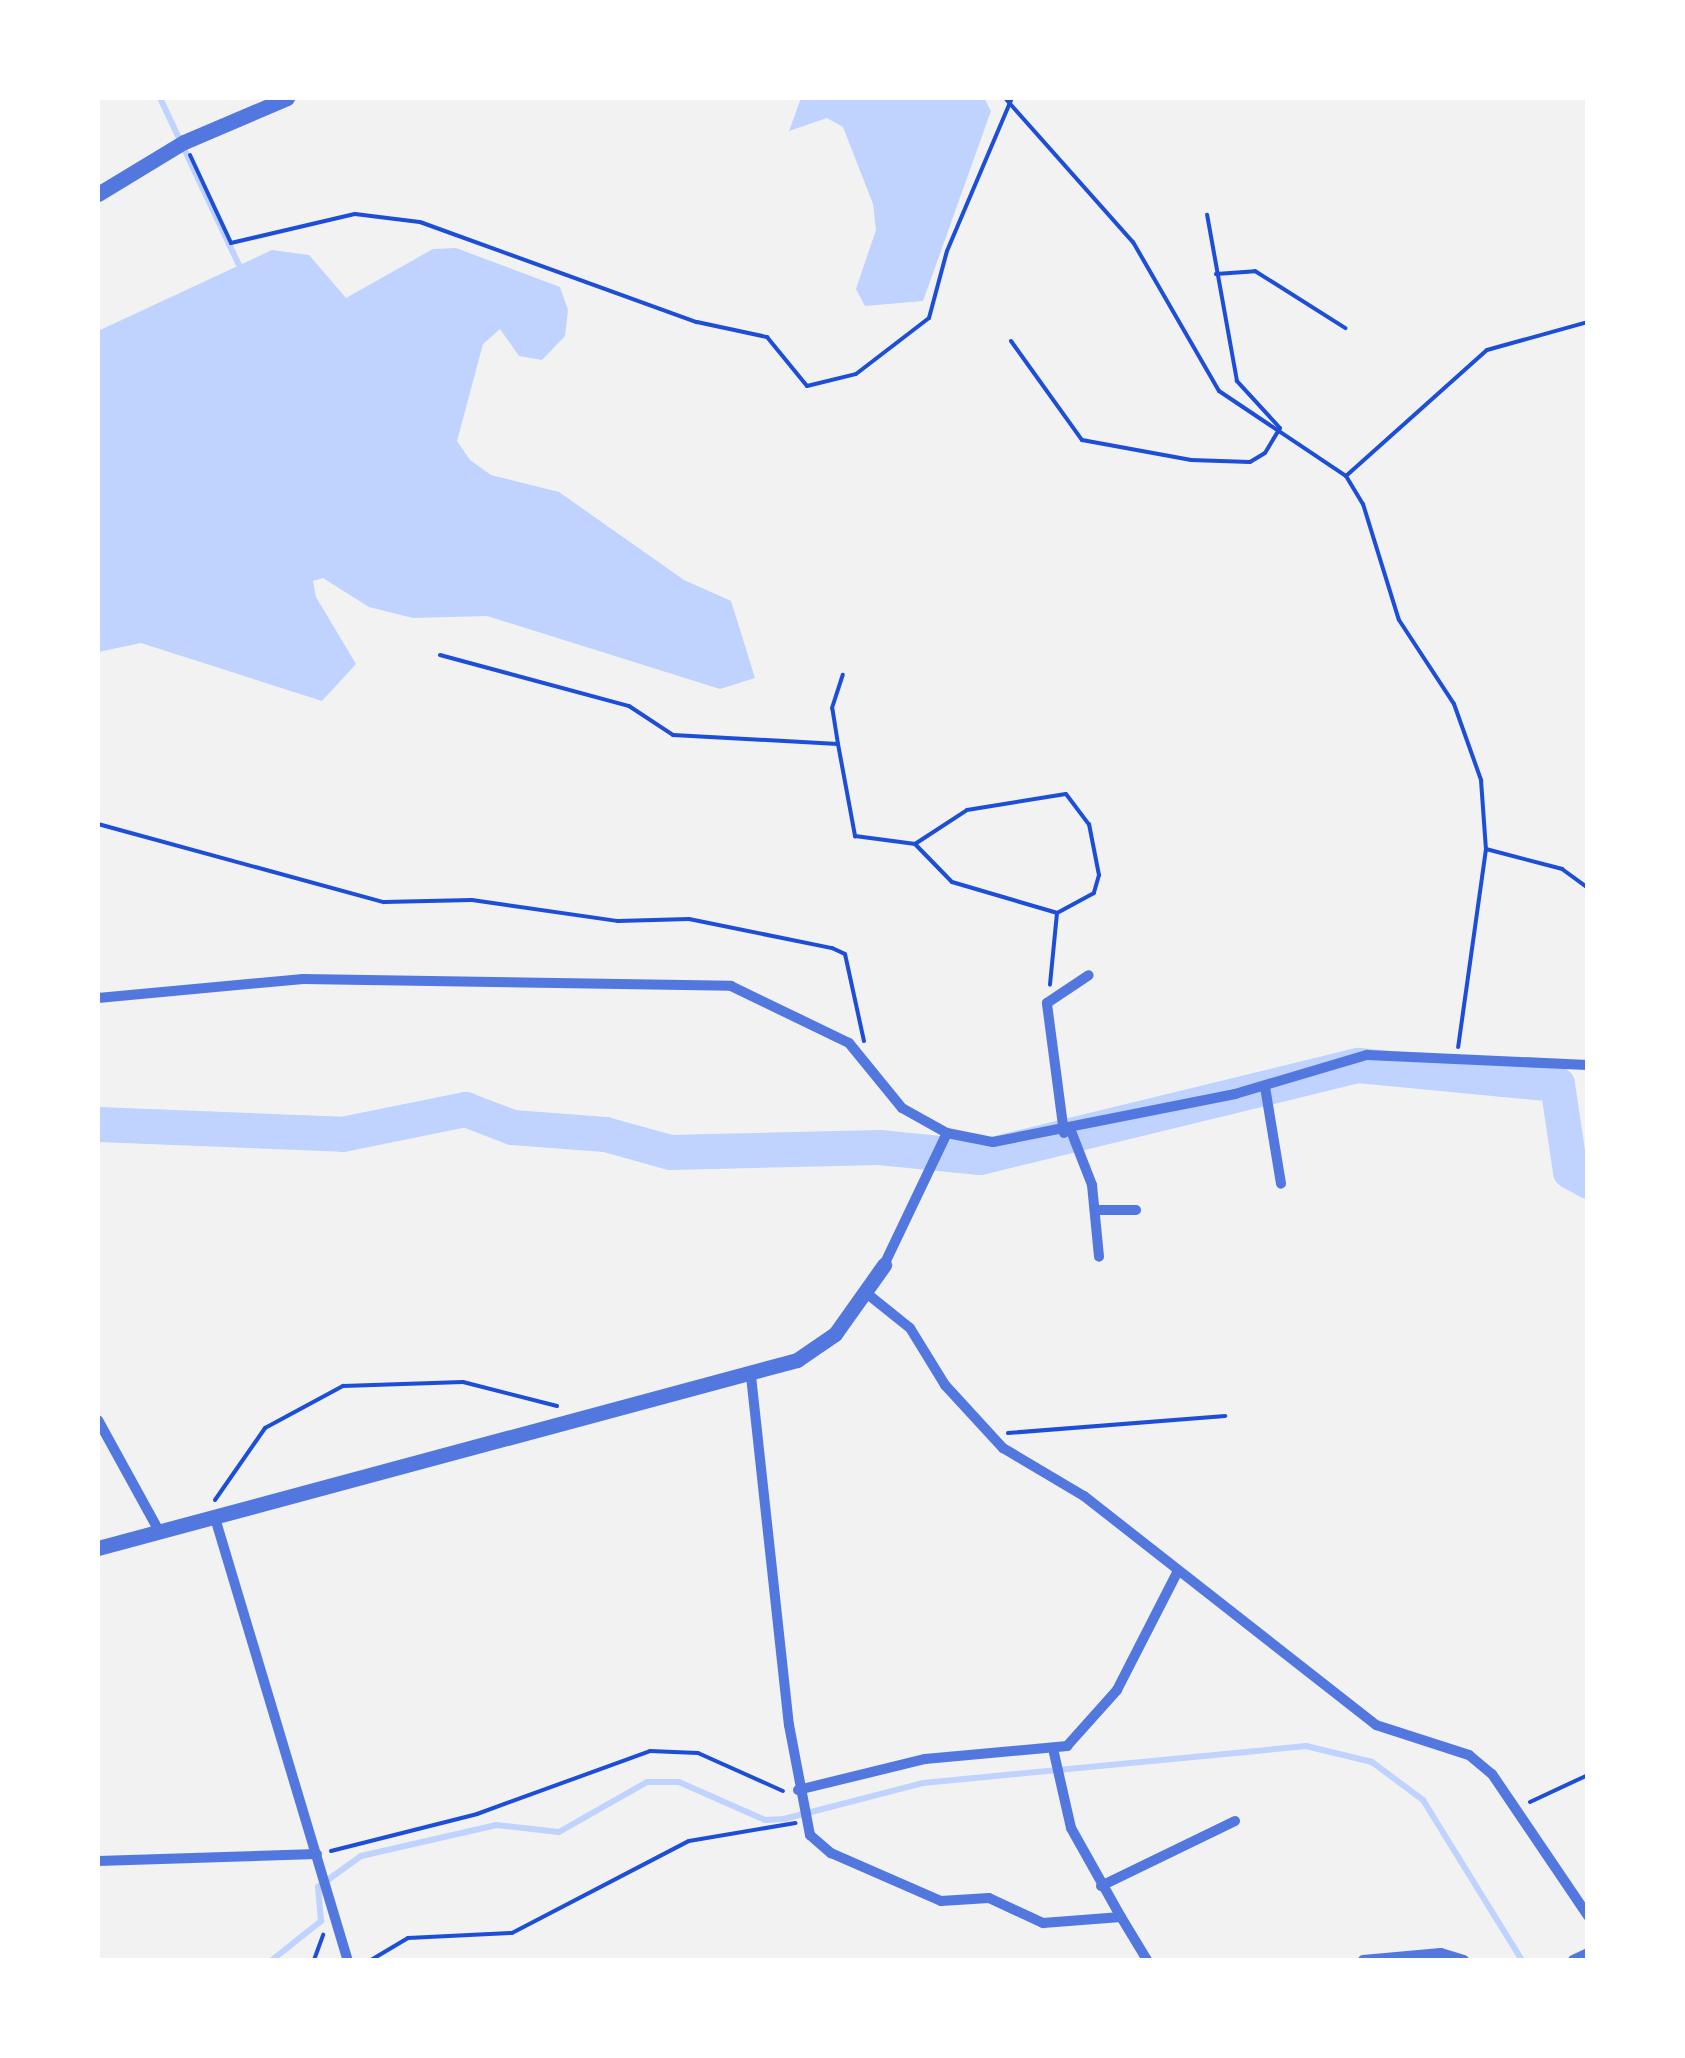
<!DOCTYPE html>
<html>
<head>
<meta charset="utf-8">
<style>
	body { margin:0 }
	#map { position:relative; width:1685px; height:2058px; overflow:hidden; background:#f2f2f2; font-family:"Fira Sans Condensed",sans-serif }
	div>[style] { position:absolute }
	[style*='--x'] { left:calc(var(--x)*1px); top:calc(var(--y)*1px); width:calc(var(--w)*1px); rotate:calc(var(--a)*1deg) }
	.water>* { inset:0; background:#bfd3fe }
	.stream>* { height:6px; margin:-3px; padding:0 3px; transform-origin:3px; border-radius:3px; background:#bfd3fe }
	.river>* { height:35px; margin:-17.5px; padding:0 17.5px; transform-origin:17.5px; border-radius:17.5px; background:#bfd3fe }
	.path>* { height:4px; margin:-2px; padding:0 2px; transform-origin:2px; border-radius:2px; background:#1d4ed8 }
	.minor>* { height:10px; margin:-5px; padding:0 5px; transform-origin:5px; border-radius:5px; background:#5277de }
	.tertiary>* { height:15px; margin:-7.5px; padding:0 7.5px; transform-origin:7.5px; border-radius:7.5px; background:#5277de }
	span { translate:-50% -50%; white-space:nowrap; text-align:center; line-height:1.15; -webkit-text-stroke:9px #fff; paint-order:stroke }
	.frame { position:absolute; inset:0; border:100px solid #fff; pointer-events:none }
</style>
</head>
<body>
<div id="map">
	<div class="water">
		<i style="clip-path:polygon(801px 98px,984px 98px,991px 111px,923px 301px,865px 306px,856px 289px,876px 230px,873px 204px,843px 127px,827px 118px,789px 131px)"></i>
		<i style="clip-path:polygon(456px 248px,560px 287px,568px 310px,565px 336px,542px 360px,519px 356px,500px 329px,483px 344px,457px 441px,470px 460px,491px 475px,559px 492px,684px 580px,731px 601px,755px 678px,720px 689px,487px 616px,413px 618px,369px 607px,323px 578px,313px 581px,316px 597px,356px 664px,322px 701px,141px 643px,98px 652px,98px 331px,272px 250px,309px 255px,346px 298px,433px 249px)"></i>
	</div>
	<div class="stream">
		<i style="--x:160;--y:98;--w:185;--a:64.7"></i>
		<i style="--x:272;--y:1960;--w:63;--a:-38.5"></i>
		<i style="--x:321;--y:1921;--w:34;--a:-95"></i>
		<i style="--x:318;--y:1887;--w:53;--a:-35.8"></i>
		<i style="--x:361;--y:1856;--w:139;--a:-12.9"></i>
		<i style="--x:496;--y:1825;--w:63;--a:6.3"></i>
		<i style="--x:559;--y:1832;--w:101;--a:-29.6"></i>
		<i style="--x:647;--y:1782;--w:32;--a:0"></i>
		<i style="--x:679;--y:1782;--w:94;--a:23.8"></i>
		<i style="--x:765;--y:1820;--w:19;--a:-3"></i>
		<i style="--x:784;--y:1819;--w:144;--a:-14.5"></i>
		<i style="--x:923;--y:1783;--w:385;--a:-5.5"></i>
		<i style="--x:1306;--y:1746;--w:68;--a:13.6"></i>
		<i style="--x:1372;--y:1762;--w:64;--a:36.7"></i>
		<i style="--x:1423;--y:1800;--w:188;--a:58.3"></i>
	</div>
	<div class="river">
		<i style="--x:98;--y:1124;--w:244;--a:2.3"></i>
		<i style="--x:342;--y:1134;--w:126;--a:-11.5"></i>
		<i style="--x:465;--y:1109;--w:50;--a:21"></i>
		<i style="--x:512;--y:1127;--w:93;--a:4.3"></i>
		<i style="--x:605;--y:1134;--w:67;--a:15.5"></i>
		<i style="--x:670;--y:1152;--w:209;--a:-1.4"></i>
		<i style="--x:879;--y:1147;--w:101;--a:5.7"></i>
		<i style="--x:980;--y:1157;--w:389;--a:-13.7"></i>
		<i style="--x:1358;--y:1065;--w:200;--a:5.5"></i>
		<i style="--x:1557;--y:1084;--w:88;--a:81.5"></i>
		<i style="--x:1570;--y:1171;--w:21;--a:29"></i>
	</div>
	<div class="path">
		<i style="--x:1005;--y:98;--w:193;--a:48.4"></i>
		<i style="--x:1133;--y:242;--w:172;--a:60"></i>
		<i style="--x:1219;--y:391;--w:153;--a:33.8"></i>
		<i style="--x:1346;--y:476;--w:33;--a:59"></i>
		<i style="--x:1363;--y:504;--w:121;--a:72.8"></i>
		<i style="--x:1399;--y:620;--w:100;--a:56.8"></i>
		<i style="--x:1454;--y:704;--w:81;--a:70.4"></i>
		<i style="--x:1481;--y:780;--w:69;--a:85.9"></i>
		<i style="--x:1486;--y:849;--w:200;--a:98"></i>
		<i style="--x:190;--y:155;--w:97;--a:65"></i>
		<i style="--x:231;--y:243;--w:127;--a:-13.2"></i>
		<i style="--x:355;--y:214;--w:65;--a:7"></i>
		<i style="--x:420;--y:222;--w:294;--a:19.9"></i>
		<i style="--x:697;--y:322;--w:72;--a:12.1"></i>
		<i style="--x:767;--y:337;--w:63;--a:50.8"></i>
		<i style="--x:807;--y:386;--w:50;--a:-13.8"></i>
		<i style="--x:856;--y:374;--w:92;--a:-37.5"></i>
		<i style="--x:929;--y:318;--w:69;--a:-75"></i>
		<i style="--x:947;--y:251;--w:166;--a:-67"></i>
		<i style="--x:1216;--y:274;--w:39;--a:-4"></i>
		<i style="--x:1255;--y:271;--w:107;--a:32.3"></i>
		<i style="--x:1011;--y:341;--w:122;--a:54.4"></i>
		<i style="--x:1082;--y:440;--w:111;--a:10.4"></i>
		<i style="--x:1191;--y:460;--w:59;--a:1.9"></i>
		<i style="--x:1250;--y:462;--w:17;--a:-31"></i>
		<i style="--x:1265;--y:453;--w:29;--a:-59"></i>
		<i style="--x:1280;--y:428;--w:64;--a:-132.5"></i>
		<i style="--x:1237;--y:381;--w:169;--a:-100.2"></i>
		<i style="--x:1346;--y:476;--w:189;--a:-41.8"></i>
		<i style="--x:1487;--y:350;--w:105;--a:-15.5"></i>
		<i style="--x:440;--y:655;--w:196;--a:15.1"></i>
		<i style="--x:629;--y:706;--w:53;--a:33.4"></i>
		<i style="--x:673;--y:735;--w:165;--a:3.1"></i>
		<i style="--x:838;--y:744;--w:94;--a:79.5"></i>
		<i style="--x:855;--y:836;--w:61;--a:7.6"></i>
		<i style="--x:915;--y:844;--w:53;--a:45.8"></i>
		<i style="--x:952;--y:882;--w:109;--a:16.4"></i>
		<i style="--x:1057;--y:913;--w:72;--a:95.6"></i>
		<i style="--x:838;--y:744;--w:36;--a:-99"></i>
		<i style="--x:832;--y:708;--w:35;--a:-72"></i>
		<i style="--x:98;--y:824;--w:296;--a:15.3"></i>
		<i style="--x:384;--y:902;--w:88;--a:-1.3"></i>
		<i style="--x:472;--y:900;--w:148;--a:8.2"></i>
		<i style="--x:618;--y:921;--w:71;--a:-1.6"></i>
		<i style="--x:689;--y:919;--w:146;--a:11.5"></i>
		<i style="--x:832;--y:948;--w:14;--a:25"></i>
		<i style="--x:845;--y:954;--w:89;--a:77.7"></i>
		<i style="--x:915;--y:844;--w:62;--a:-33.2"></i>
		<i style="--x:967;--y:810;--w:100;--a:-9.2"></i>
		<i style="--x:1066;--y:794;--w:38;--a:53"></i>
		<i style="--x:1089;--y:824;--w:52;--a:78.9"></i>
		<i style="--x:1099;--y:875;--w:19;--a:106"></i>
		<i style="--x:1094;--y:893;--w:42;--a:151.6"></i>
		<i style="--x:1486;--y:849;--w:79;--a:14.7"></i>
		<i style="--x:1562;--y:869;--w:32;--a:36"></i>
		<i style="--x:1008;--y:1433;--w:218;--a:-4.5"></i>
		<i style="--x:215;--y:1500;--w:88;--a:-55.2"></i>
		<i style="--x:265;--y:1428;--w:89;--a:-28.3"></i>
		<i style="--x:343;--y:1386;--w:120;--a:-1.9"></i>
		<i style="--x:463;--y:1382;--w:97;--a:14.3"></i>
		<i style="--x:1530;--y:1802;--w:64;--a:-25"></i>
		<i style="--x:331;--y:1851;--w:151;--a:-14.2"></i>
		<i style="--x:477;--y:1814;--w:184;--a:-20"></i>
		<i style="--x:650;--y:1751;--w:48;--a:2.4"></i>
		<i style="--x:698;--y:1753;--w:93;--a:24.1"></i>
		<i style="--x:314;--y:1960;--w:27;--a:-70"></i>
		<i style="--x:371;--y:1960;--w:43;--a:-30.7"></i>
		<i style="--x:408;--y:1938;--w:104;--a:-2.8"></i>
		<i style="--x:512;--y:1933;--w:199;--a:-27.5"></i>
		<i style="--x:689;--y:1841;--w:108;--a:-9.6"></i>
	</div>
	<div class="minor">
		<i style="--x:98;--y:998;--w:206;--a:-5.3"></i>
		<i style="--x:303;--y:979;--w:428;--a:0.9"></i>
		<i style="--x:731;--y:986;--w:131;--a:25.8"></i>
		<i style="--x:849;--y:1043;--w:84;--a:50.8"></i>
		<i style="--x:902;--y:1108;--w:51;--a:29.1"></i>
		<i style="--x:947;--y:1133;--w:47;--a:11.1"></i>
		<i style="--x:993;--y:1142;--w:247;--a:-11.2"></i>
		<i style="--x:1235;--y:1094;--w:138;--a:-16.5"></i>
		<i style="--x:1367;--y:1055;--w:221;--a:2.6"></i>
		<i style="--x:1265;--y:1087;--w:98;--a:80.6"></i>
		<i style="--x:1071;--y:1131;--w:58;--a:68.7"></i>
		<i style="--x:1092;--y:1185;--w:72;--a:84.4"></i>
		<i style="--x:1064;--y:1133;--w:131;--a:-97.5"></i>
		<i style="--x:1047;--y:1003;--w:50;--a:-33.7"></i>
		<i style="--x:1095;--y:1210;--w:41;--a:0"></i>
		<i style="--x:884;--y:1265;--w:146;--a:-64.5"></i>
		<i style="--x:870;--y:1296;--w:51;--a:38.7"></i>
		<i style="--x:910;--y:1328;--w:67;--a:58.4"></i>
		<i style="--x:945;--y:1385;--w:86;--a:47.4"></i>
		<i style="--x:1003;--y:1448;--w:94;--a:30.7"></i>
		<i style="--x:1084;--y:1496;--w:371;--a:38.1"></i>
		<i style="--x:1376;--y:1725;--w:98;--a:17.9"></i>
		<i style="--x:1469;--y:1755;--w:30;--a:40"></i>
		<i style="--x:1492;--y:1774;--w:171;--a:55.9"></i>
		<i style="--x:751;--y:1376;--w:351;--a:83.8"></i>
		<i style="--x:789;--y:1725;--w:112;--a:79.2"></i>
		<i style="--x:810;--y:1835;--w:28;--a:41"></i>
		<i style="--x:831;--y:1853;--w:120;--a:23.6"></i>
		<i style="--x:941;--y:1901;--w:48;--a:-3.6"></i>
		<i style="--x:989;--y:1898;--w:60;--a:24.8"></i>
		<i style="--x:1043;--y:1923;--w:78;--a:-4.4"></i>
		<i style="--x:1121;--y:1917;--w:50;--a:58.8"></i>
		<i style="--x:98;--y:1420;--w:129;--a:61.2"></i>
		<i style="--x:215;--y:1518;--w:462;--a:73.3"></i>
		<i style="--x:1054;--y:1753;--w:77;--a:77.2"></i>
		<i style="--x:1071;--y:1828;--w:102;--a:60.7"></i>
		<i style="--x:798;--y:1790;--w:131;--a:-13.7"></i>
		<i style="--x:925;--y:1759;--w:143;--a:-5.2"></i>
		<i style="--x:1067;--y:1746;--w:75;--a:-48.2"></i>
		<i style="--x:1117;--y:1690;--w:131;--a:-62.9"></i>
		<i style="--x:98;--y:1861;--w:219;--a:-1.8"></i>
		<i style="--x:1101;--y:1886;--w:149;--a:-25.9"></i>
		<i style="--x:1363;--y:1960;--w:78;--a:-5.1"></i>
		<i style="--x:1441;--y:1953;--w:24;--a:17"></i>
		<i style="--x:1573;--y:1960;--w:17;--a:-25"></i>
	</div>
	<div class="tertiary">
		<i style="--x:98;--y:194;--w:100;--a:-31.2"></i>
		<i style="--x:184;--y:142;--w:112;--a:-23.1"></i>
		<i style="--x:98;--y:1548;--w:724;--a:-15.05"></i>
		<i style="--x:797;--y:1360;--w:46;--a:-34.4"></i>
		<i style="--x:835;--y:1334;--w:85;--a:-54.6"></i>
	</div>
	<div class="frame"></div>
</div>
</body>
</html>
